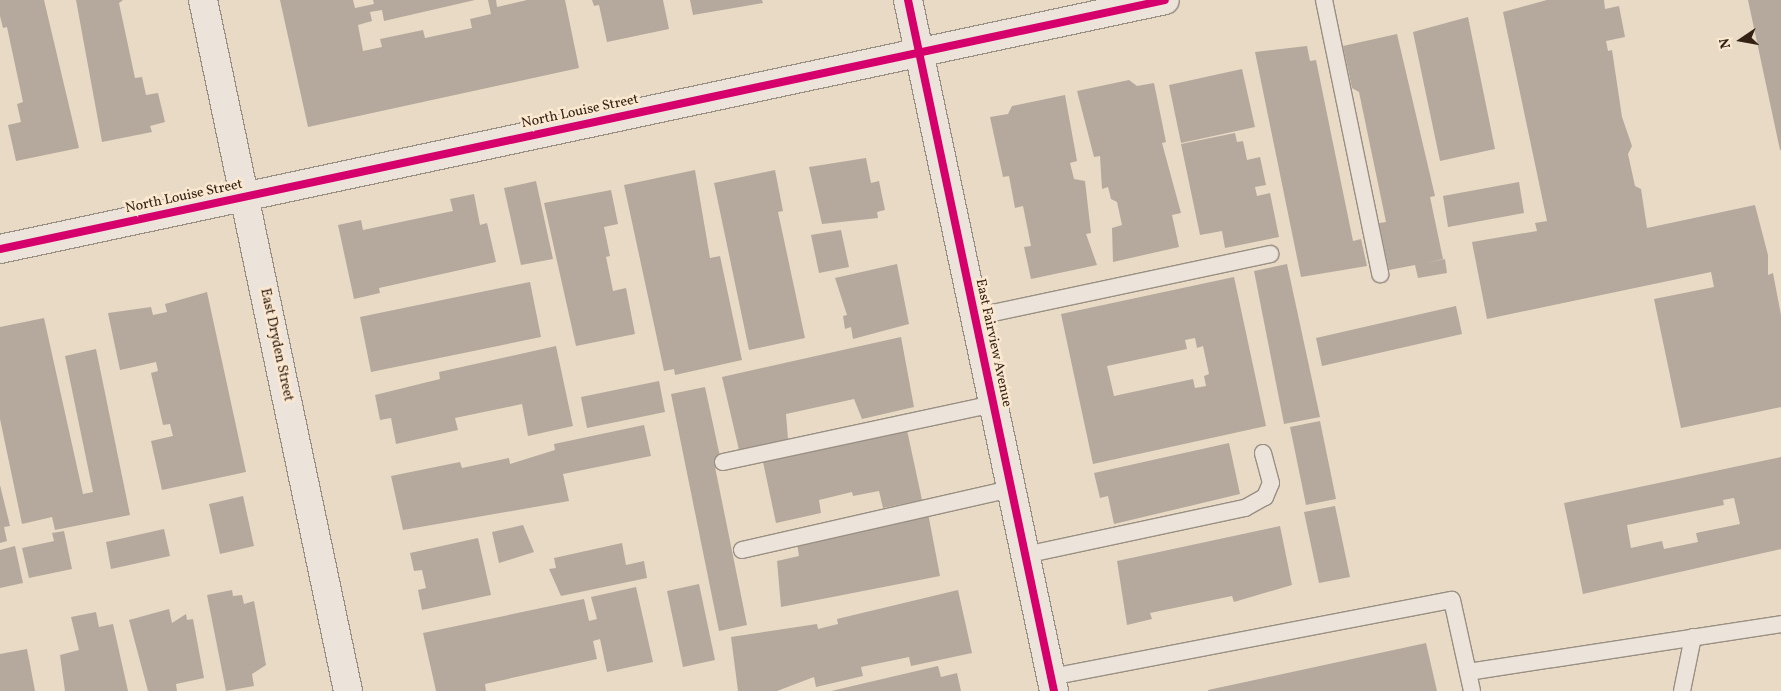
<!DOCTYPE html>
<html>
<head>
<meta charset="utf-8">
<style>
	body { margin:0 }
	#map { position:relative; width:1781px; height:691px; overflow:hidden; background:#e9dac6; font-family:Vollkorn,serif }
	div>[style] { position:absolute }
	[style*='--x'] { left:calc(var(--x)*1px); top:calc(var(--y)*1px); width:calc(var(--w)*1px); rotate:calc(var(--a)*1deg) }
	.building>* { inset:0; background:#b4a99c }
	.roads { filter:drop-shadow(1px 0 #998f82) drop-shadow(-1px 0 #998f82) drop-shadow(0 1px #998f82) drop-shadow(0 -1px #998f82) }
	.lane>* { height:16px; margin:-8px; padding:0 8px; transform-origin:8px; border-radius:8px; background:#ece4da }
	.street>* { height:28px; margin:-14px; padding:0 14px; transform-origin:14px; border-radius:14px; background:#ece4da }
	.secondary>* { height:28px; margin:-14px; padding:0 14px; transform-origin:14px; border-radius:14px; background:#ece4da }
	.cycleway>* { height:8px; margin:-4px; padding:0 4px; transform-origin:4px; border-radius:4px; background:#d6006c }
	span { translate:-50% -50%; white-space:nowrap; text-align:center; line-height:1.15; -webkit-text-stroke:5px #fae8d1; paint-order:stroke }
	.street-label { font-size:14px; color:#342114 }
	.north { position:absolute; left:1716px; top:15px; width:50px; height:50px; -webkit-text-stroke:4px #fae8d1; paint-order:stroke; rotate:258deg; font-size:14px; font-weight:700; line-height:20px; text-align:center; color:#342114 }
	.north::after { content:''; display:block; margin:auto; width:18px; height:22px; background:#342114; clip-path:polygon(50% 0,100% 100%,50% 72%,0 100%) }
</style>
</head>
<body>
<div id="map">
	<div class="building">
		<i style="clip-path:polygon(0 0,44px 0,79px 148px,16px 161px,8px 125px,21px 122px,17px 104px,23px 102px,7px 27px,3px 28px,0 16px)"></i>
		<i style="clip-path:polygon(76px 0,123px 0,119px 3px,135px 78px,142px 77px,146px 95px,158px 93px,165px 122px,150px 126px,152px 132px,102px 142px)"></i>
		<i style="clip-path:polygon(280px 0,353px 0,355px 8px,374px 4px,373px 0,475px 0,384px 21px,382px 10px,370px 12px,372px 21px,358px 25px,363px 51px,382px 47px,380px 39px,423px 30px,425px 38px,472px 28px,470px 19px,491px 14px,488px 0,496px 0,497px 7px,527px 0,565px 0,579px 68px,308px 127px)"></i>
		<i style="clip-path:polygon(592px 0,663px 0,669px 29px,607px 42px,599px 5px,594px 6px)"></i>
		<i style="clip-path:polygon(690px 0,762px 0,763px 3px,693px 15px)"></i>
		<i style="clip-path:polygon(1547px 0,1604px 0,1605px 9px,1619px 6px,1625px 37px,1606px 41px,1608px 51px,1612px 50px,1622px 117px,1632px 146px,1628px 154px,1635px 186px,1641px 189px,1647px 228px,1755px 205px,1768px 255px,1768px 275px,1773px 273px,1781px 315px,1781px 407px,1681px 428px,1654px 299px,1714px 287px,1711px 272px,1487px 319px,1472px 242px,1537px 231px,1535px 223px,1547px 221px,1503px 12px)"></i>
		<i style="clip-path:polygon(1748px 0,1781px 0,1781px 150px,1780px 150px)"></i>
		<i style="clip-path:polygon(1468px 17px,1495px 149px,1440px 161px,1413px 32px)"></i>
		<i style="clip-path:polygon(1397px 34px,1435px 196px,1430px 197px,1443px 259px,1426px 263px,1445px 259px,1447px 273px,1418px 278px,1415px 265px,1389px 270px,1379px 223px,1386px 222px,1359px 92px,1352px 88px,1343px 46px)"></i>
		<i style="clip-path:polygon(1307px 46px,1310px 61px,1316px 60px,1353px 241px,1361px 239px,1367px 266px,1301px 277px,1255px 52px)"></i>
		<i style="clip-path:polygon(1242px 69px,1255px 127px,1181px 143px,1169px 85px)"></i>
		<i style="clip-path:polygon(1129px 80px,1137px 86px,1154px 83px,1166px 142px,1162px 143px,1181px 213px,1172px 215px,1179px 247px,1113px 262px,1112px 228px,1122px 225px,1117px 202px,1111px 199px,1108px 187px,1102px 189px,1100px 156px,1094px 157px,1077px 91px)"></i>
		<i style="clip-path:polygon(1065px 95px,1077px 161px,1070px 163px,1074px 179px,1085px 181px,1091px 233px,1086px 234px,1097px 265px,1031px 279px,1024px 247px,1031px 246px,1023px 206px,1015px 208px,1009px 176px,1003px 177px,990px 117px,1008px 114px,1012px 106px)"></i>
		<i style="clip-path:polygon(1235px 133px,1237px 142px,1243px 141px,1247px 160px,1260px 157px,1266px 185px,1255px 187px,1257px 196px,1270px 193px,1279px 237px,1225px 248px,1222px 231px,1200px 235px,1181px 144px)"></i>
		<i style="clip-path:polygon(866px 158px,871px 183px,879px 181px,885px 210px,877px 212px,878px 218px,822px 224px,809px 167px)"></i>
		<i style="clip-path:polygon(695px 170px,710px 258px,720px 256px,742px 360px,675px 375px,674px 369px,664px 371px,624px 185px)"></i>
		<i style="clip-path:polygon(775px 170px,783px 211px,778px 212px,805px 338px,749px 350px,714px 183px)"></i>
		<i style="clip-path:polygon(536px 181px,553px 259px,521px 265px,504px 188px)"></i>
		<i style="clip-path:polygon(1519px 182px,1524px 213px,1448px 227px,1443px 196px)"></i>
		<i style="clip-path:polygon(611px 190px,618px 224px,604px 227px,610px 256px,606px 257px,613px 291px,626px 288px,635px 334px,576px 346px,544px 203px)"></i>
		<i style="clip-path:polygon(474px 194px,480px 225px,487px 223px,496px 262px,379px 288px,380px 293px,354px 299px,338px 225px,361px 220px,363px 230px,453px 211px,450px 199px)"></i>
		<i style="clip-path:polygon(841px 230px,849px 267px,819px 273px,811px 235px)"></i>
		<i style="clip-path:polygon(897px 264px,909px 324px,853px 339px,851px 327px,845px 329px,843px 316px,847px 315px,835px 278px)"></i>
		<i style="clip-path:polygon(1287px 264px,1320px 417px,1284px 424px,1254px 271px)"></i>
		<i style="clip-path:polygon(evenodd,1234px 277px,1266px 426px,1093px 464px,1061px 314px,1234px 277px,1195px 338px,1197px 348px,1203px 346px,1209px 374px,1204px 376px,1206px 386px,1195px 388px,1193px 379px,1114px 396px,1107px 366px,1187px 349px,1185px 340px,1195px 338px)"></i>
		<i style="clip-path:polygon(530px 282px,541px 337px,371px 372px,360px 317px)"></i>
		<i style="clip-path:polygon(207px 292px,246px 472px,162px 490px,151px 441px,173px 436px,170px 424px,163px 425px,151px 373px,158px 371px,156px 362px,120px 370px,108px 313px,151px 307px,153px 315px,167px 312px,165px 304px)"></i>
		<i style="clip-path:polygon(1456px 306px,1462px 334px,1322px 366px,1316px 338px)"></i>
		<i style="clip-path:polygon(44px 318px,83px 494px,93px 492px,65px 356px,96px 349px,130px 515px,55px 530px,52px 517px,22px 524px,0 419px,0 327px)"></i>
		<i style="clip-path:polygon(901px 337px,914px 407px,862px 419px,854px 399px,786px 414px,788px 439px,739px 450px,722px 377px)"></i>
		<i style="clip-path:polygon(556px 346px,573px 426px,528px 436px,522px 404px,455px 418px,458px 430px,396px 444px,391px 418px,380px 420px,375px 395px,440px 379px,439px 372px)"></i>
		<i style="clip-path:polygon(659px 381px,665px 412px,587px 428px,581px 397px)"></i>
		<i style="clip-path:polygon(705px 387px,722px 466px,715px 467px,747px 625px,719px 631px,671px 394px)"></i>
		<i style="clip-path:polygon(1320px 421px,1336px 499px,1306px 505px,1290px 427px)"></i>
		<i style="clip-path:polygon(644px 425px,651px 456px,563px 474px,569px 501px,403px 530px,391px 476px,460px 462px,462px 468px,509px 458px,510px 464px,555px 450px,554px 444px)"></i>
		<i style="clip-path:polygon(907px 430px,922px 500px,883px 508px,879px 491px,853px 496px,852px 492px,819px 500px,821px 513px,776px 523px,763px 462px)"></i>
		<i style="clip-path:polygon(1229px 443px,1240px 494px,1114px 524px,1108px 496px,1100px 498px,1094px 473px)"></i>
		<i style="clip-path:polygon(evenodd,1781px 457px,1781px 549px,1583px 594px,1564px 503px,1781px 457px,1734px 498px,1740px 524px,1696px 533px,1698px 542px,1664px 549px,1662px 541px,1631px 548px,1627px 525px,1724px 505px,1723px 500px,1734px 498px)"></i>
		<i style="clip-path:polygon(0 485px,10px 526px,4px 527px,7px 541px,0 543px)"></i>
		<i style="clip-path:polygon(243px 496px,254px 546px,220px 554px,209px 504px)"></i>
		<i style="clip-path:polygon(1335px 506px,1350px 577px,1319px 583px,1304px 512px)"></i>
		<i style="clip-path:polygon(928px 513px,940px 576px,781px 607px,777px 561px,799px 556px,797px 543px)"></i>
		<i style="clip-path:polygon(523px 525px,534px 552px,499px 563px,492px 532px)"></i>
		<i style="clip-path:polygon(1280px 526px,1292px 585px,1234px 602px,1232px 596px,1150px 613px,1152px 619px,1127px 625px,1117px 561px)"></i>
		<i style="clip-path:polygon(164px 529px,170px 556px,111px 569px,106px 542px)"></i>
		<i style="clip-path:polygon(64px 531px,72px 569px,29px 578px,22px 548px,54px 541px,52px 533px)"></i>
		<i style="clip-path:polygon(478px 538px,491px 595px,422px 610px,418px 590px,426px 588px,422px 570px,414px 571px,410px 553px)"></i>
		<i style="clip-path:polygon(622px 543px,626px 565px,644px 561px,647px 578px,561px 596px,549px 569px,556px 568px,554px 558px)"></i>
		<i style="clip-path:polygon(15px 546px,23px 583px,0 588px,0 550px)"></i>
		<i style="clip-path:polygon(699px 584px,715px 660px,683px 667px,667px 591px)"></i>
		<i style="clip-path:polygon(636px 587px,653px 662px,607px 672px,600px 639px,593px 641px,597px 659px,485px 684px,486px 691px,436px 691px,423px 633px,584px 599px,589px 621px,597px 619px,591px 597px)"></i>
		<i style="clip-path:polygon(232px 590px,233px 596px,242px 595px,244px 604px,254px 601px,266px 665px,252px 674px,254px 686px,226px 691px,207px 595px)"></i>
		<i style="clip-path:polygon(958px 590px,972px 653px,911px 666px,909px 657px,861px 667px,863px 676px,816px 687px,814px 677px,777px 691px,738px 691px,731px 637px,817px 624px,818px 629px,838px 624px,837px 619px)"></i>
		<i style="clip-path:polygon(169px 609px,172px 623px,186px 614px,187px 620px,193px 619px,204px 678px,176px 684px,177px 691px,148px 691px,129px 620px)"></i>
		<i style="clip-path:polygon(96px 612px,99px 627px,113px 624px,128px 691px,65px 691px,60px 655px,79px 650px,71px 617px)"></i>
		<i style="clip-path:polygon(1426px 643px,1437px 691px,1208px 691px,1208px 690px)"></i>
		<i style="clip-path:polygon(27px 649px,35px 691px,0 691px,0 654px)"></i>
		<i style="clip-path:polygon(938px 666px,941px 677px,957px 673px,961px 691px,831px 691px)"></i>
	</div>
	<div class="roads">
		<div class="lane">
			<i style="--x:1324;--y:0;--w:280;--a:78.4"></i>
			<i style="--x:974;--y:317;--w:303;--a:-12"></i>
			<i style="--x:723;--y:462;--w:276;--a:-12.1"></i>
			<i style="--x:742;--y:550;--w:276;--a:-12.8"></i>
			<i style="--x:1025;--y:555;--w:225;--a:-12.1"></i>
			<i style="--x:1245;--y:508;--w:23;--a:-29"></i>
			<i style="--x:1265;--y:497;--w:15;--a:-67"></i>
			<i style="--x:1271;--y:483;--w:31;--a:-105"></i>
			<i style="--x:1468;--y:672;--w:317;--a:-8.7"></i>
			<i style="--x:1051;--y:677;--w:408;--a:-10.9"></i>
			<i style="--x:1452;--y:600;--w:93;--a:77.6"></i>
			<i style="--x:1682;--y:691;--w:55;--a:-78.5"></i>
		</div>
		<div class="street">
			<i style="--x:908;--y:0;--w:706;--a:78.07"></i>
		</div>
		<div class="secondary">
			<i style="--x:203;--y:0;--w:706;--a:78.15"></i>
			<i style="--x:0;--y:249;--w:1191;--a:-12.06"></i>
		</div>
	</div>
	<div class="cycleway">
		<i style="--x:908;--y:0;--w:706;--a:78.07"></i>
		<i style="--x:0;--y:249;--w:1191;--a:-12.06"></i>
	</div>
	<div class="street-label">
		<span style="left:580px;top:112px;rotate:-12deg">North Louise Street</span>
		<span style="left:184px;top:197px;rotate:-12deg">North Louise Street</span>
		<span style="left:993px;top:343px;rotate:78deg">East Fairview Avenue</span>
		<span style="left:276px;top:345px;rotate:78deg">East Dryden Street</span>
	</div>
	<div class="north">N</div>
</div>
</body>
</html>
